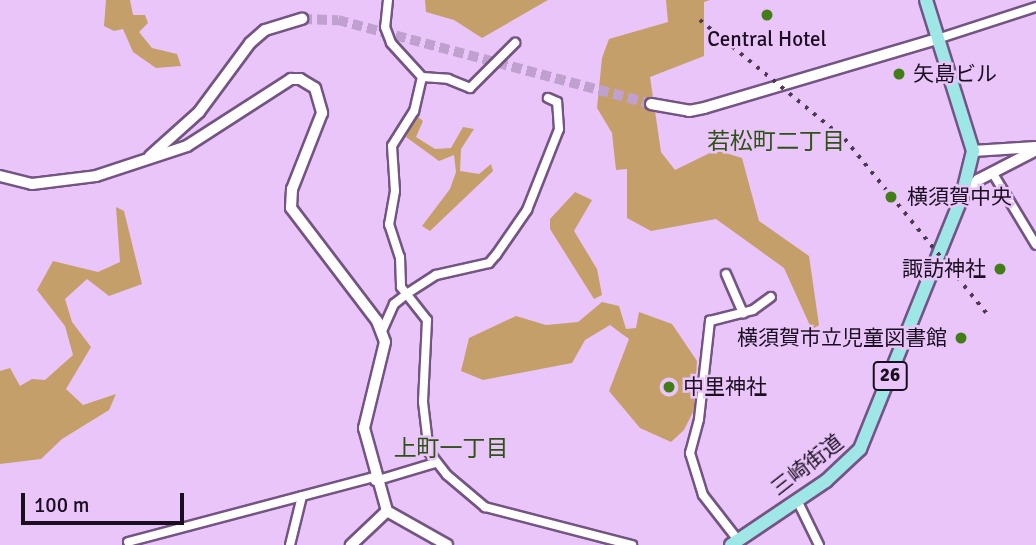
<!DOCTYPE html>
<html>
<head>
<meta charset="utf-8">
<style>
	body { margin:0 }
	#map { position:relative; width:1036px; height:545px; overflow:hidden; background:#e9c5f9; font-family:Signika,"Noto Sans JP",sans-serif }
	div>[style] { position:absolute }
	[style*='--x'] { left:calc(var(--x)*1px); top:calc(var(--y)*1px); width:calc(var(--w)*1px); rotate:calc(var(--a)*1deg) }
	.green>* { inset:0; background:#c59f69 }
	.tertiary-tunnel>* { height:10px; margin-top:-5px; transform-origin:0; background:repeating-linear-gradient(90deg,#c0a0ce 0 10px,transparent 0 15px) }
	.roads { filter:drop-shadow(2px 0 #745482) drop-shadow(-2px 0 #745482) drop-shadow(0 2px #745482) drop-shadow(0 -2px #745482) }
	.minor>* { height:8px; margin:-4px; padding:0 4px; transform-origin:4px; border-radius:4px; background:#fff }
	.tertiary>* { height:10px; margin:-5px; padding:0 5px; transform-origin:5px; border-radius:5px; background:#fff }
	.primary>* { height:12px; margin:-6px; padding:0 6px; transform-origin:6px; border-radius:6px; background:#9fe7e7 }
	.rail>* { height:3.5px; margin-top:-1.75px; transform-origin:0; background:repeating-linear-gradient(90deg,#4c3953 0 3.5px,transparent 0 10.5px) }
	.dots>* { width:19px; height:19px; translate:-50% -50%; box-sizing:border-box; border:4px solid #e9c5f9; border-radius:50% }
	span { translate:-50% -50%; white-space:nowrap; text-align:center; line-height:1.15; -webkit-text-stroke:5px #e9c5f9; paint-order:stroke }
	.shield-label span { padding:2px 5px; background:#e9c5f9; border:2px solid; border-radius:5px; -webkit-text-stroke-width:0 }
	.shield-label { font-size:19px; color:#1b0e20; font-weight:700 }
	.poi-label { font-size:21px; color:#1b0e20 }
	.left { translate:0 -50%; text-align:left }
	.right { translate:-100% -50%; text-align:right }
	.street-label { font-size:21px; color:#1b0e20 }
	.neighbourhood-label { font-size:23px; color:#2d5214 }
	.scale { position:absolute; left:21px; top:493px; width:163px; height:32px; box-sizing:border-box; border:4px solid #1b0e20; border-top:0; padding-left:9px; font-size:21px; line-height:24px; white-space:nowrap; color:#1b0e20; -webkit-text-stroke:5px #e9c5f9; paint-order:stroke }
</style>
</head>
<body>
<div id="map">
	<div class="green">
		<i style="clip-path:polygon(106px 0,130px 0,133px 15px,145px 15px,148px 23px,139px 32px,152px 48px,177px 54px,181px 66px,156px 68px,133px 52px,123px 29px,114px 31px,104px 26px)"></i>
		<i style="clip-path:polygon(425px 0,548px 0,482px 38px,454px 20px,426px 12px)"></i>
		<i style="clip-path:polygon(666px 0,710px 0,704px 2px,704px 56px,650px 77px,661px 152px,675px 170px,716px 150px,742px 158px,759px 221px,809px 256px,819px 325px,812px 330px,784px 268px,716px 219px,651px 231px,627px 218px,627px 169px,616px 170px,612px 133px,597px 108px,602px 58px,609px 39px,668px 22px)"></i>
		<i style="clip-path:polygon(417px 116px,423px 121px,416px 137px,435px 149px,451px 148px,463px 127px,474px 129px,461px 149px,460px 171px,479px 174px,491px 164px,493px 171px,430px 231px,422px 226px,450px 189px,456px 172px,454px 155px,439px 161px,406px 137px)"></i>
		<i style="clip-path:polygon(575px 192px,592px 200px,574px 231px,597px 269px,602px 295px,594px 299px,550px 229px,550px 219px)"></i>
		<i style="clip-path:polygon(116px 207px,124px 211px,142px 284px,109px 296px,87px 279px,65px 299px,72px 322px,91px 347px,66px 389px,83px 405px,116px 394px,109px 410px,62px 439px,41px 459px,0 464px,0 371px,10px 368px,20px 386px,32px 379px,45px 380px,73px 355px,65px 326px,37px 290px,53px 261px,98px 272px,120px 262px)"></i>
		<i style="clip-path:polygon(602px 302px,619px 306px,626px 329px,636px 328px,639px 312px,672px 324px,697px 361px,694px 410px,684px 430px,671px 442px,640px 428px,609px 391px,629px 339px,610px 325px,585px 340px,572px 363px,483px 380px,461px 371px,469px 338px,516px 316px,546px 325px,578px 322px)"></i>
	</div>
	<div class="tertiary-tunnel">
		<i style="--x:302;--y:19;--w:36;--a:2"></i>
		<i style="--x:338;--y:20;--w:324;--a:15"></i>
	</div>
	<div class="roads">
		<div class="minor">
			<i style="--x:388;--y:0;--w:27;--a:96"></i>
			<i style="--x:385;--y:27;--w:17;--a:69"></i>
			<i style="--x:391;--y:43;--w:46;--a:47.6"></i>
			<i style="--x:422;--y:77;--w:35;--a:103"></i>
			<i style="--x:414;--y:111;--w:41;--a:122.2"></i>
			<i style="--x:392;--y:146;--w:45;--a:86.2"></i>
			<i style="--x:395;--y:191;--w:34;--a:100"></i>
			<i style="--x:389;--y:224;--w:35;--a:72"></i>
			<i style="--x:400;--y:257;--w:30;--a:88"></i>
			<i style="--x:401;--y:287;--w:42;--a:51.8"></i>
			<i style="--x:427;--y:320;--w:82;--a:92.8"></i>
			<i style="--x:423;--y:402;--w:50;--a:83.2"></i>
			<i style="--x:429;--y:452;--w:29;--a:52"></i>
			<i style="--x:447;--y:475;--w:50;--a:40.1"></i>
			<i style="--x:485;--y:507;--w:152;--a:14.5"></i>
			<i style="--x:937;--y:39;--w:104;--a:-17.9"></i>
			<i style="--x:422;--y:77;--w:26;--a:4"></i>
			<i style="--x:448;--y:79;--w:24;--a:22"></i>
			<i style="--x:470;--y:88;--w:64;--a:-45"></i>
			<i style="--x:992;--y:172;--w:85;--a:58.9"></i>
			<i style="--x:726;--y:274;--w:43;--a:66.4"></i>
			<i style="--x:382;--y:331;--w:30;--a:-66"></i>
			<i style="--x:394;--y:304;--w:18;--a:-38"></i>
			<i style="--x:408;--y:293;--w:33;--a:-33"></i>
			<i style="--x:436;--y:275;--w:54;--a:-12.8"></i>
			<i style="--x:489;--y:263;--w:11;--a:-49"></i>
			<i style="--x:496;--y:255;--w:55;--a:-55.4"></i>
			<i style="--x:527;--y:210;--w:87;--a:-68.4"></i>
			<i style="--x:559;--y:129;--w:27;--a:-94"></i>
			<i style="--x:557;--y:102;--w:10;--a:-156"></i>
			<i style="--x:375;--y:481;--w:63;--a:-16.7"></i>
			<i style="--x:797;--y:500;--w:50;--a:63.9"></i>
			<i style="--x:738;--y:540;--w:57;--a:-127.9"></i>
			<i style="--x:703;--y:495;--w:44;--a:-107.2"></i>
			<i style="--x:690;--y:453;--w:35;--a:-75"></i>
			<i style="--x:699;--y:419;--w:99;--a:-83.6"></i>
			<i style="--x:710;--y:321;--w:44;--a:-14.3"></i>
			<i style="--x:753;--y:310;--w:22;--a:-36"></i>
			<i style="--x:128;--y:542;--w:254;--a:-14.8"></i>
			<i style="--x:290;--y:545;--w:50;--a:-76.2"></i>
		</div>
		<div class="tertiary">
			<i style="--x:651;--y:104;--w:39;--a:10"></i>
			<i style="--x:689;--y:111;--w:15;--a:-11"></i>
			<i style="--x:704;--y:108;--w:243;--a:-16.5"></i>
			<i style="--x:973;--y:151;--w:63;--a:-3.6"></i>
			<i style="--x:150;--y:156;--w:66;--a:-41.9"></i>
			<i style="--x:199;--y:112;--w:86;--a:-53.5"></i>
			<i style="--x:250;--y:43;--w:20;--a:-41"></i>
			<i style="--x:265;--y:30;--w:39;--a:-17"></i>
			<i style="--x:0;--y:176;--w:33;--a:14"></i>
			<i style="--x:32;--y:184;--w:64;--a:-7.1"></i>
			<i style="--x:96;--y:176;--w:96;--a:-18.2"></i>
			<i style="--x:187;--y:146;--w:124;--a:-32.8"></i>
			<i style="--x:291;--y:79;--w:9;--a:0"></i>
			<i style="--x:300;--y:79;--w:17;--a:31"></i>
			<i style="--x:315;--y:88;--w:26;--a:74"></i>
			<i style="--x:322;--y:113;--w:82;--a:111.5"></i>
			<i style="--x:292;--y:189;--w:19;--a:93"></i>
			<i style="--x:291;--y:208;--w:142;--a:52.7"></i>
			<i style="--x:377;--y:321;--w:22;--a:69"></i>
			<i style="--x:385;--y:342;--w:89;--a:103.7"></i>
			<i style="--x:364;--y:428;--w:86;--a:74.5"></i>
			<i style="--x:387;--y:511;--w:50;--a:136.6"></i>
			<i style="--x:962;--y:196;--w:23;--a:-45"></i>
			<i style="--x:978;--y:180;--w:65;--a:-27.3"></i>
			<i style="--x:387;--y:511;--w:69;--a:29.5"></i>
		</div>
		<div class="primary">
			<i style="--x:731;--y:545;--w:115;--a:-34"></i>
			<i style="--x:826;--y:481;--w:47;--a:-43.3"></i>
			<i style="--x:860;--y:449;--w:273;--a:-68"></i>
			<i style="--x:962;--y:196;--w:46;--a:-76.3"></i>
			<i style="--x:973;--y:151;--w:158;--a:-107.3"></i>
		</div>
	</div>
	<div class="rail">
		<i style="--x:700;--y:20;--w:188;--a:39.4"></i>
		<i style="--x:845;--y:139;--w:227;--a:50.9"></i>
	</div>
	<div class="dots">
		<i style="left:767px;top:15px;background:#437d17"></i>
		<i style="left:899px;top:74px;background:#437d17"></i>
		<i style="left:891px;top:197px;background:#437d17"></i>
		<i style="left:1000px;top:269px;background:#437d17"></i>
		<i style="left:961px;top:338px;background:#437d17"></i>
		<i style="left:669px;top:387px;background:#437d17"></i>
	</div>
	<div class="shield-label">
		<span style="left:890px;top:376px">26</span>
	</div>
	<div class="poi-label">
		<span style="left:767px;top:39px">Central Hotel</span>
		<span class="left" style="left:913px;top:74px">矢島ビル</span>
		<span class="left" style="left:907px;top:197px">横須賀中央</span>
		<span class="right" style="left:986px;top:269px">諏訪神社</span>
		<span class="right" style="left:947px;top:338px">横須賀市立児童図書館</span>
		<span class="left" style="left:683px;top:387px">中里神社</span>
	</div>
	<div class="street-label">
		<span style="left:807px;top:465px;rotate:-38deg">三崎街道</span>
	</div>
	<div class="neighbourhood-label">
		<span style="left:776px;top:142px">若松町二丁目</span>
		<span style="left:451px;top:449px">上町一丁目</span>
	</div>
	<div class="scale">100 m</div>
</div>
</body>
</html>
